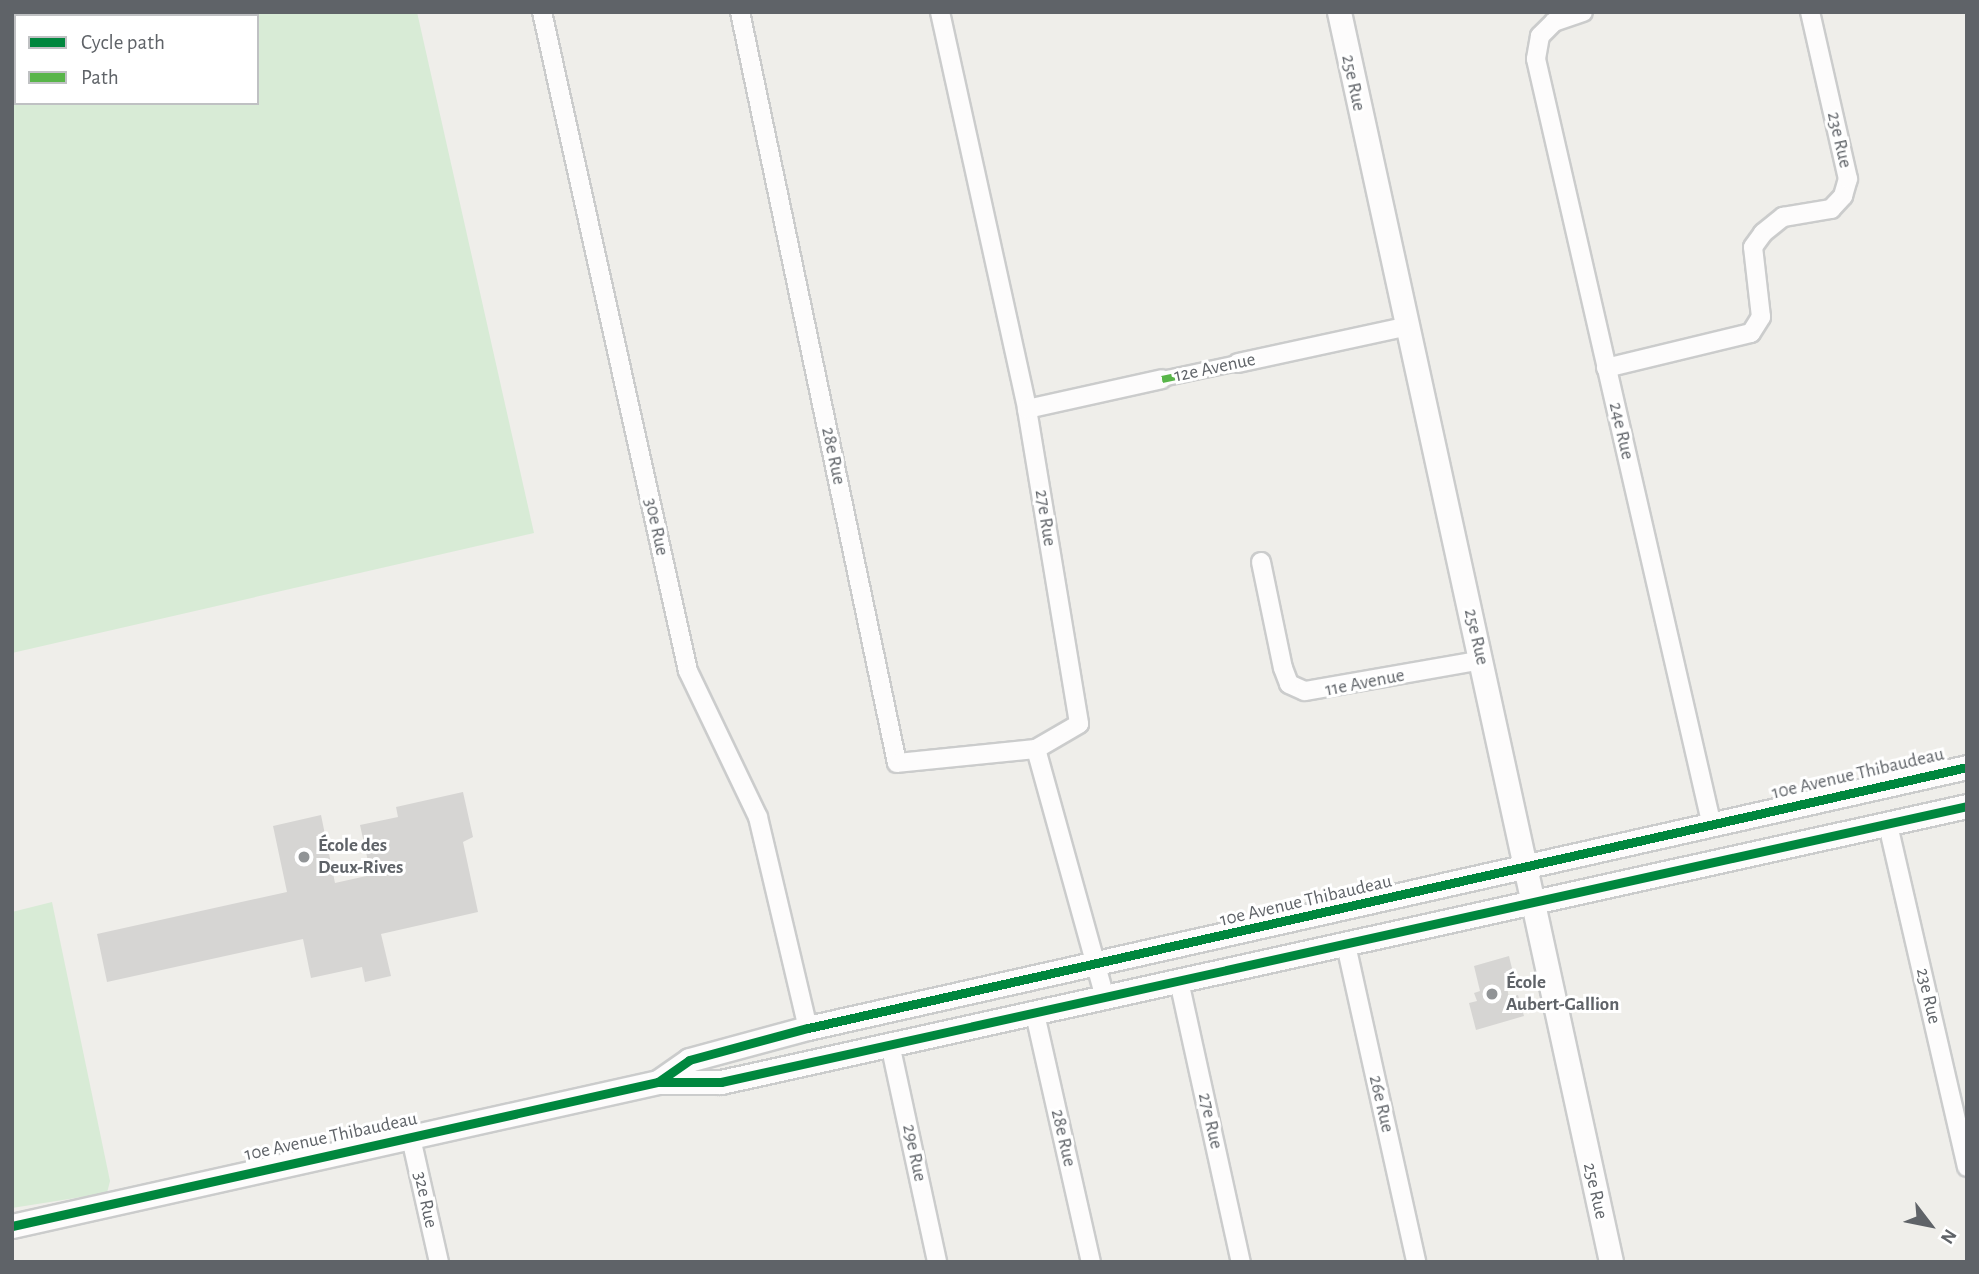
<!DOCTYPE html>
<html>
<head>
<meta charset="utf-8">
<style>
	body { margin:0 }
	#map { position:relative; width:1979px; height:1274px; overflow:hidden; background:#efeeea; font-family:"Alegreya Sans",sans-serif }
	div>[style] { position:absolute }
	[style*='--x'] { left:calc(var(--x)*1px); top:calc(var(--y)*1px); width:calc(var(--w)*1px); rotate:calc(var(--a)*1deg) }
	.green>* { inset:0; background:#d8ebd6 }
	.building>* { inset:0; background:#d6d5d3 }
	.roads { filter:drop-shadow(2px 0 #cbcccc) drop-shadow(-2px 0 #cbcccc) drop-shadow(0 2px #cbcccc) drop-shadow(0 -2px #cbcccc) }
	.pedestrian>* { height:14px; margin:-7px; padding:0 7px; transform-origin:7px; border-radius:7px; background:#fdfcfc }
	.minor>* { height:18px; margin:-9px; padding:0 9px; transform-origin:9px; border-radius:9px; background:#fdfcfc }
	.tertiary>* { height:23px; margin:-11.5px; padding:0 11.5px; transform-origin:11.5px; border-radius:11.5px; background:#fdfcfc }
	.quiet>* { height:7px; margin-top:-3.5px; transform-origin:0; background:repeating-linear-gradient(90deg,#58b549 0 14px,transparent 0 21px) }
	.cycleway>* { height:9px; margin:-4.5px; padding:0 4.5px; transform-origin:4.5px; border-radius:4.5px; background:#00873e }
	.dots>* { width:19px; height:19px; translate:-50% -50%; box-sizing:border-box; border:4px solid #fff; border-radius:50% }
	span { translate:-50% -50%; white-space:nowrap; text-align:center; line-height:1.15; -webkit-text-stroke:6px #fff; paint-order:stroke }
	.street-label { font-size:19px; color:#5f6368 }
	.poi-label { font-size:19px; color:#5f6368; font-weight:700 }
	.left { translate:0 -50%; text-align:left }
	.frame { position:absolute; inset:0; border:14px solid #5f6368; pointer-events:none }
	.legend { position:absolute; left:14px; top:14px; width:245px; height:91px; box-sizing:border-box; background:#fff; border:2px solid #bfc1c3; margin:0; padding:9px 12px; list-style:none; font-size:21px; color:#5f6368 }
	.legend li { display:flex; align-items:center; gap:14px; height:35px }
	.legend b { width:35px; border:2px solid #bfc1c3 }
	.north { position:absolute; left:1895px; top:1190px; width:70px; height:70px; -webkit-text-stroke:5px #fff; paint-order:stroke; rotate:122deg; font-size:19px; font-weight:700; line-height:28px; text-align:center; color:#5f6368 }
	.north::after { content:''; display:block; margin:auto; width:24px; height:32px; background:#5f6368; clip-path:polygon(50% 0,100% 100%,50% 72%,0 100%) }
</style>
</head>
<body>
<div id="map">
	<div class="green">
		<i style="clip-path:polygon(evenodd,12px 12px,417px 12px,534px 533px,12px 653px,12px 12px,16px 16px,257px 16px,257px 103px,16px 103px,16px 16px)"></i>
		<i style="clip-path:polygon(52px 902px,110px 1181px,107px 1193px,12px 1208px,12px 912px)"></i>
	</div>
	<div class="building">
		<i style="clip-path:polygon(463px 792px,473px 837px,463px 842px,478px 912px,381px 934px,391px 976px,365px 982px,362px 967px,311px 978px,303px 939px,107px 982px,97px 934px,287px 892px,273px 826px,321px 815px,335px 883px,371px 875px,360px 825px,398px 817px,396px 807px)"></i>
		<i style="clip-path:polygon(1509px 956px,1516px 985px,1507px 987px,1509px 998px,1518px 995px,1524px 1016px,1476px 1030px,1469px 1003px,1477px 1001px,1474px 993px,1480px 991px,1474px 966px)"></i>
	</div>
	<div class="roads">
		<div class="pedestrian">
			<i style="--x:1162;--y:379;--w:78;--a:-11.9"></i>
		</div>
		<div class="minor">
			<i style="--x:542;--y:12;--w:675;--a:77.51"></i>
			<i style="--x:688;--y:671;--w:162;--a:64.4"></i>
			<i style="--x:758;--y:817;--w:217;--a:76.7"></i>
			<i style="--x:740;--y:12;--w:767;--a:78.19"></i>
			<i style="--x:897;--y:763;--w:140;--a:-5.8"></i>
			<i style="--x:940;--y:12;--w:406;--a:77.6"></i>
			<i style="--x:1027;--y:409;--w:319;--a:80.6"></i>
			<i style="--x:1079;--y:724;--w:50;--a:149.8"></i>
			<i style="--x:1036;--y:749;--w:258;--a:74.5"></i>
			<i style="--x:1583;--y:12;--w:31;--a:161"></i>
			<i style="--x:1554;--y:22;--w:20;--a:135"></i>
			<i style="--x:1540;--y:36;--w:23;--a:100"></i>
			<i style="--x:1536;--y:59;--w:787;--a:77.08"></i>
			<i style="--x:1238;--y:363;--w:170;--a:-12.2"></i>
			<i style="--x:1606;--y:368;--w:149;--a:-13.6"></i>
			<i style="--x:1751;--y:333;--w:19;--a:-58"></i>
			<i style="--x:1761;--y:317;--w:70;--a:-96.5"></i>
			<i style="--x:1753;--y:247;--w:17;--a:-54"></i>
			<i style="--x:1763;--y:233;--w:26;--a:-39"></i>
			<i style="--x:1783;--y:217;--w:49;--a:-9.5"></i>
			<i style="--x:1831;--y:209;--w:18;--a:-47"></i>
			<i style="--x:1843;--y:196;--w:18;--a:-74"></i>
			<i style="--x:1848;--y:179;--w:171;--a:-102.8"></i>
			<i style="--x:1027;--y:409;--w:138;--a:-12.5"></i>
			<i style="--x:1261;--y:562;--w:108;--a:78.3"></i>
			<i style="--x:1283;--y:668;--w:17;--a:69"></i>
			<i style="--x:1289;--y:684;--w:17;--a:24"></i>
			<i style="--x:1305;--y:691;--w:180;--a:-9.9"></i>
			<i style="--x:1888;--y:825;--w:351;--a:77"></i>
			<i style="--x:1346;--y:945;--w:325;--a:77.5"></i>
			<i style="--x:1179;--y:981;--w:288;--a:77.6"></i>
			<i style="--x:1035;--y:1014;--w:254;--a:77.3"></i>
			<i style="--x:890;--y:1044;--w:223;--a:77.8"></i>
			<i style="--x:411;--y:1138;--w:127;--a:77.3"></i>
		</div>
		<div class="tertiary">
			<i style="--x:1339;--y:12;--w:1279;--a:77.72"></i>
			<i style="--x:658;--y:1082;--w:38;--a:-35"></i>
			<i style="--x:689;--y:1060;--w:123;--a:-15.1"></i>
			<i style="--x:808;--y:1028;--w:1188;--a:-12.69"></i>
			<i style="--x:12;--y:1226;--w:662;--a:-12.57"></i>
			<i style="--x:658;--y:1082;--w:63;--a:0"></i>
			<i style="--x:721;--y:1082;--w:1276;--a:-12.49"></i>
		</div>
	</div>
	<div class="quiet">
		<i style="--x:1162;--y:379;--w:78;--a:-11.9"></i>
	</div>
	<div class="cycleway">
		<i style="--x:658;--y:1082;--w:38;--a:-35"></i>
		<i style="--x:689;--y:1060;--w:123;--a:-15.1"></i>
		<i style="--x:808;--y:1028;--w:1188;--a:-12.69"></i>
		<i style="--x:12;--y:1226;--w:662;--a:-12.57"></i>
		<i style="--x:658;--y:1082;--w:63;--a:0"></i>
		<i style="--x:721;--y:1082;--w:1276;--a:-12.49"></i>
	</div>
	<div class="dots">
		<i style="left:304px;top:857px;background:#919496"></i>
		<i style="left:1492px;top:994px;background:#919496"></i>
	</div>
	<div class="street-label">
		<span style="left:1353px;top:83px;rotate:78deg">25e Rue</span>
		<span style="left:1839px;top:140px;rotate:77deg">23e Rue</span>
		<span style="left:1215px;top:368px;rotate:-12deg">12e Avenue</span>
		<span style="left:1621px;top:431px;rotate:77deg">24e Rue</span>
		<span style="left:833px;top:456px;rotate:78deg">28e Rue</span>
		<span style="left:1045px;top:518px;rotate:81deg">27e Rue</span>
		<span style="left:656px;top:527px;rotate:78deg">30e Rue</span>
		<span style="left:1476px;top:637px;rotate:77deg">25e Rue</span>
		<span style="left:1365px;top:683px;rotate:-11deg">11e Avenue</span>
		<span style="left:1858px;top:774px;rotate:-13deg">10e Avenue Thibaudeau</span>
		<span style="left:1306px;top:901px;rotate:-13deg">10e Avenue Thibaudeau</span>
		<span style="left:1928px;top:996px;rotate:77deg">23e Rue</span>
		<span style="left:1381px;top:1104px;rotate:77deg">26e Rue</span>
		<span style="left:1210px;top:1121px;rotate:77deg">27e Rue</span>
		<span style="left:331px;top:1137px;rotate:-12deg">10e Avenue Thibaudeau</span>
		<span style="left:1063px;top:1138px;rotate:77deg">28e Rue</span>
		<span style="left:914px;top:1153px;rotate:78deg">29e Rue</span>
		<span style="left:1595px;top:1191px;rotate:77deg">25e Rue</span>
		<span style="left:425px;top:1200px;rotate:78deg">32e Rue</span>
	</div>
	<div class="poi-label">
		<span class="left" style="left:318px;top:857px">École des<br>Deux-Rives</span>
		<span class="left" style="left:1506px;top:994px">École<br>Aubert-Gallion</span>
	</div>
	<div class="frame"></div>
	<ul class="legend">
	<li><b style="height:9px;background:#00873e"></b>Cycle path</li>
	<li><b style="height:9px;background:#58b549"></b>Path</li>
	</ul>
	<div class="north">N</div>
</div>
</body>
</html>
